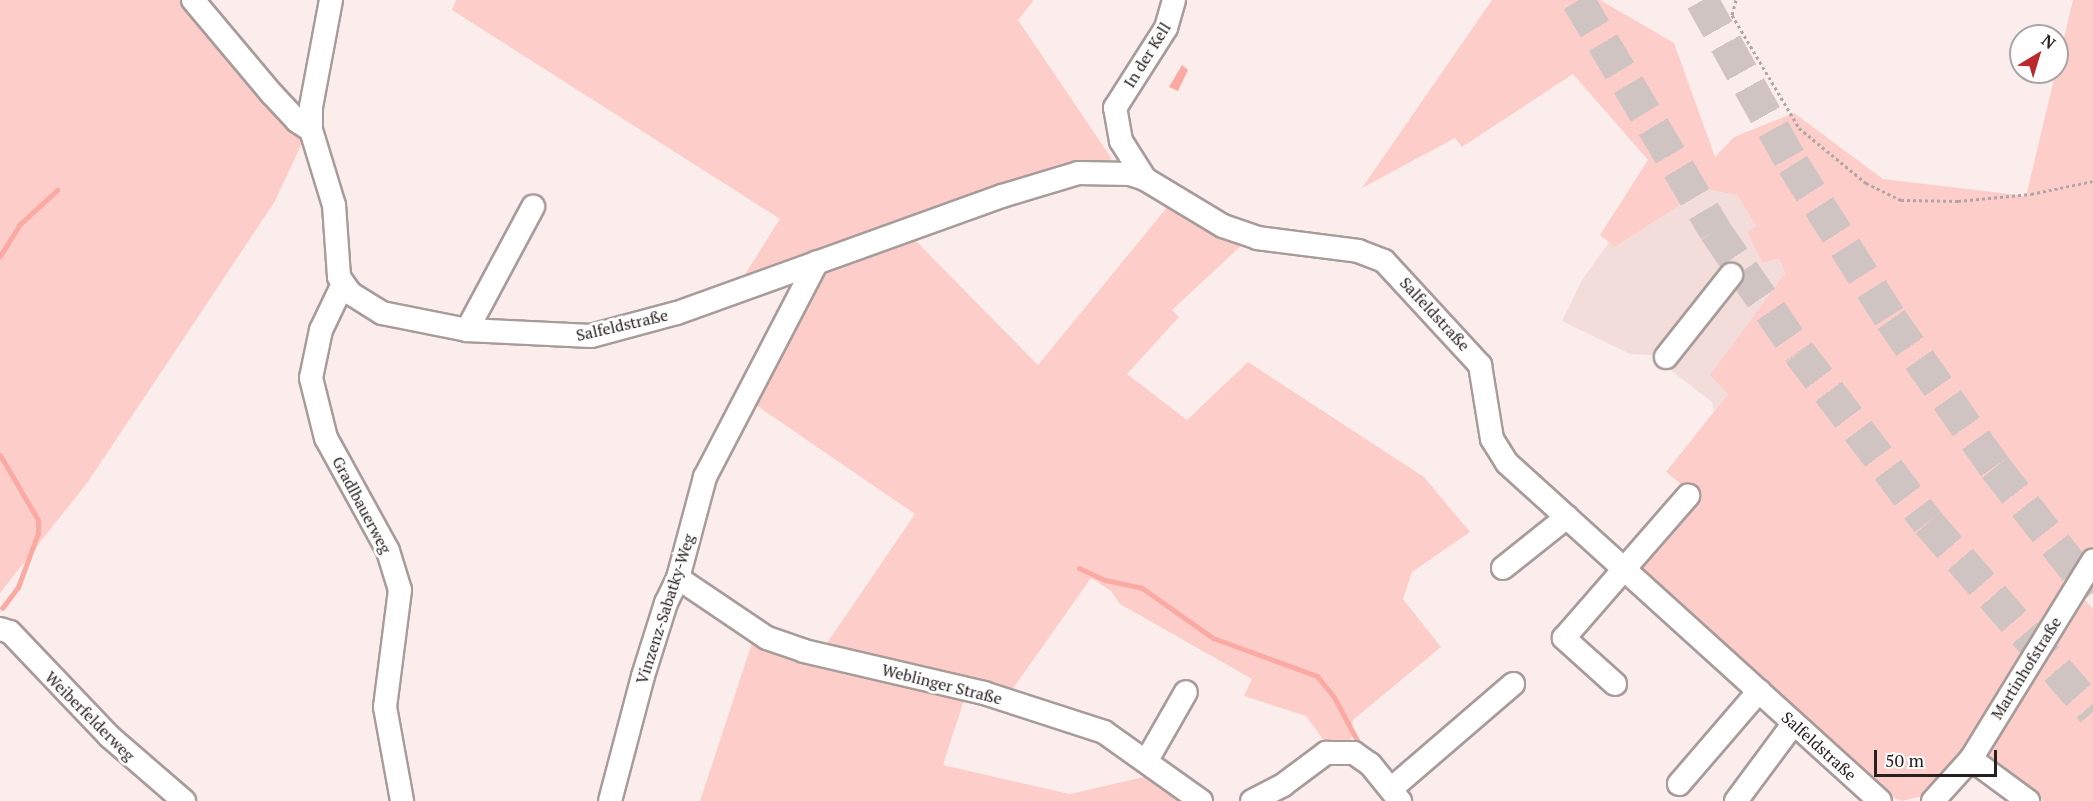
<!DOCTYPE html>
<html>
<head>
<meta charset="utf-8">
<style>
	body { margin:0 }
	#map { position:relative; width:2093px; height:801px; overflow:hidden; background:#fbedec; font-family:"PT Serif",serif }
	div>[style] { position:absolute }
	[style*='--x'] { left:calc(var(--x)*1px); top:calc(var(--y)*1px); width:calc(var(--w)*1px); rotate:calc(var(--a)*1deg) }
	.built>* { inset:0; background:#f3ddda }
	.green>* { inset:0; background:#fdcec9 }
	.water>* { inset:0; background:#fbaaa3 }
	.stream>* { height:5px; margin:-2.5px; padding:0 2.5px; transform-origin:2.5px; border-radius:2.5px; background:#fbaaa3 }
	.highway-tunnel>* { height:33px; margin-top:-16.5px; transform-origin:0; background:repeating-linear-gradient(90deg,#d0c4c3 0 33px,transparent 0 49px) }
	.path>* { height:3px; margin-top:-1.5px; transform-origin:0; background:repeating-linear-gradient(90deg,#b1a6a5 0 3px,transparent 0 6px) }
	.roads { filter:drop-shadow(2px 0 #a89c9a) drop-shadow(-2px 0 #a89c9a) drop-shadow(0 2px #a89c9a) drop-shadow(0 -2px #a89c9a) }
	.minor>* { height:22px; margin:-11px; padding:0 11px; transform-origin:11px; border-radius:11px; background:#fff }
	span { translate:-50% -50%; white-space:nowrap; text-align:center; line-height:1.15; -webkit-text-stroke:6px #fefefe; paint-order:stroke }
	.street-label { font-size:16px; color:#262120 }
	.north { position:absolute; left:2009px; top:24px; width:60px; height:60px; box-sizing:border-box; background:#fefefe; border:2px solid #a8a6a5; border-radius:50%; rotate:38deg; font-size:16px; font-weight:700; line-height:24px; text-align:center; color:#262120 }
	.north::after { content:''; display:block; margin:auto; width:21px; height:27px; background:#b9292d; clip-path:polygon(50% 0,100% 100%,50% 72%,0 100%) }
	.scale { position:absolute; left:1874px; top:750px; width:123px; height:27px; box-sizing:border-box; border:3px solid #262120; border-top:0; padding-left:8px; font-size:18px; line-height:21px; white-space:nowrap; color:#262120; -webkit-text-stroke:4px #fefefe; paint-order:stroke }
</style>
</head>
<body>
<div id="map">
	<div class="built">
		<i style="clip-path:polygon(1705px 189px,1737px 195px,1756px 226px,1762px 263px,1779px 259px,1785px 273px,1711px 374px,1728px 394px,1714px 411px,1712px 402px,1651px 355px,1630px 354px,1562px 321px,1582px 280px,1609px 242px,1615px 247px)"></i>
	</div>
	<div class="green">
		<i style="clip-path:polygon(0 0,184px 0,303px 141px,275px 201px,186px 335px,87px 483px,0 593px)"></i>
		<i style="clip-path:polygon(456px 0,1034px 0,1018px 20px,1112px 159px,739px 284px,780px 219px,452px 10px)"></i>
		<i style="clip-path:polygon(1492px 0,1600px 0,1674px 43px,1715px 157px,1734px 137px,1794px 113px,1883px 179px,2026px 196px,2073px 0,2093px 0,2093px 546px,1967px 752px,1927px 795px,1902px 801px,1882px 793px,1642px 569px,1696px 496px,1666px 472px,1728px 394px,1710px 375px,1785px 273px,1779px 259px,1762px 263px,1747px 232px,1756px 226px,1737px 195px,1705px 189px,1615px 247px,1600px 235px,1648px 160px,1573px 74px,1462px 147px,1455px 138px,1362px 188px)"></i>
		<i style="clip-path:polygon(1168px 206px,1242px 245px,1172px 310px,1179px 317px,1127px 374px,1187px 420px,1248px 362px,1424px 477px,1470px 532px,1412px 572px,1403px 599px,1441px 647px,1353px 720px,1350px 747px,1328px 746px,1306px 716px,1244px 696px,1252px 679px,1120px 604px,1111px 591px,1091px 578px,1012px 690px,827px 643px,915px 514px,753px 403px,827px 270px,911px 236px,1038px 365px)"></i>
		<i style="clip-path:polygon(2085px 600px,2093px 609px,2093px 801px,2044px 801px,1981px 754px,2025px 696px)"></i>
		<i style="clip-path:polygon(753px 640px,964px 700px,943px 765px,1070px 794px,1153px 775px,1191px 801px,700px 801px)"></i>
	</div>
	<div class="water">
		<i style="clip-path:polygon(1182px 65px,1188px 70px,1178px 91px,1169px 87px)"></i>
	</div>
	<div class="stream">
		<i style="--x:0;--y:256;--w:36;--a:-58"></i>
		<i style="--x:19;--y:225;--w:52;--a:-42.6"></i>
		<i style="--x:0;--y:455;--w:75;--a:59.7"></i>
		<i style="--x:38;--y:520;--w:13;--a:90"></i>
		<i style="--x:38;--y:533;--w:58;--a:110.3"></i>
		<i style="--x:18;--y:587;--w:26;--a:127"></i>
		<i style="--x:1079;--y:568;--w:29;--a:25"></i>
		<i style="--x:1105;--y:580;--w:38;--a:12"></i>
		<i style="--x:1142;--y:588;--w:87;--a:35.2"></i>
		<i style="--x:1213;--y:638;--w:111;--a:20.1"></i>
		<i style="--x:1317;--y:676;--w:27;--a:51"></i>
		<i style="--x:1334;--y:697;--w:58;--a:62.1"></i>
	</div>
	<div class="highway-tunnel">
		<i style="--x:1578;--y:0;--w:268;--a:59.2"></i>
		<i style="--x:1715;--y:230;--w:148;--a:55.5"></i>
		<i style="--x:1799;--y:352;--w:213;--a:52.8"></i>
		<i style="--x:1928;--y:522;--w:251;--a:48.9"></i>
		<i style="--x:1702;--y:0;--w:188;--a:61"></i>
		<i style="--x:1793;--y:164;--w:183;--a:57.7"></i>
		<i style="--x:1891;--y:319;--w:181;--a:54.9"></i>
		<i style="--x:1995;--y:467;--w:159;--a:51.9"></i>
	</div>
	<div class="path">
		<i style="--x:1736;--y:0;--w:16;--a:105"></i>
		<i style="--x:1732;--y:15;--w:131;--a:59.3"></i>
		<i style="--x:1799;--y:128;--w:87;--a:39.4"></i>
		<i style="--x:1866;--y:183;--w:39;--a:26"></i>
		<i style="--x:1901;--y:200;--w:57;--a:1"></i>
		<i style="--x:1958;--y:201;--w:73;--a:-5.5"></i>
		<i style="--x:2031;--y:194;--w:63;--a:-11.8"></i>
	</div>
	<div class="roads">
		<div class="minor">
			<i style="--x:193;--y:0;--w:123;--a:50"></i>
			<i style="--x:272;--y:94;--w:37;--a:47"></i>
			<i style="--x:297;--y:121;--w:17;--a:33"></i>
			<i style="--x:331;--y:0;--w:109;--a:100.6"></i>
			<i style="--x:311;--y:107;--w:23;--a:90"></i>
			<i style="--x:311;--y:130;--w:78;--a:73"></i>
			<i style="--x:334;--y:205;--w:72;--a:86"></i>
			<i style="--x:339;--y:277;--w:19;--a:55"></i>
			<i style="--x:350;--y:293;--w:38;--a:32"></i>
			<i style="--x:382;--y:313;--w:87;--a:11.3"></i>
			<i style="--x:467;--y:330;--w:124;--a:2.8"></i>
			<i style="--x:591;--y:336;--w:89;--a:-15"></i>
			<i style="--x:677;--y:313;--w:345;--a:-19.8"></i>
			<i style="--x:1002;--y:196;--w:79;--a:-16.8"></i>
			<i style="--x:1078;--y:173;--w:52;--a:1.1"></i>
			<i style="--x:1130;--y:174;--w:16;--a:18"></i>
			<i style="--x:1145;--y:179;--w:91;--a:31.1"></i>
			<i style="--x:1223;--y:226;--w:36;--a:19"></i>
			<i style="--x:1257;--y:238;--w:102;--a:7.3"></i>
			<i style="--x:1358;--y:251;--w:28;--a:21"></i>
			<i style="--x:1384;--y:261;--w:142;--a:47.3"></i>
			<i style="--x:1480;--y:365;--w:75;--a:80.8"></i>
			<i style="--x:1492;--y:439;--w:28;--a:58"></i>
			<i style="--x:1507;--y:463;--w:503;--a:42.18"></i>
			<i style="--x:1145;--y:179;--w:45;--a:-122.3"></i>
			<i style="--x:1121;--y:141;--w:34;--a:-100"></i>
			<i style="--x:1115;--y:108;--w:95;--a:-57.5"></i>
			<i style="--x:1166;--y:28;--w:29;--a:-74"></i>
			<i style="--x:342;--y:286;--w:49;--a:115.5"></i>
			<i style="--x:321;--y:330;--w:49;--a:101.8"></i>
			<i style="--x:311;--y:378;--w:62;--a:76"></i>
			<i style="--x:326;--y:438;--w:129;--a:61.2"></i>
			<i style="--x:388;--y:551;--w:41;--a:72.9"></i>
			<i style="--x:400;--y:590;--w:118;--a:97.3"></i>
			<i style="--x:385;--y:707;--w:96;--a:79.7"></i>
			<i style="--x:467;--y:330;--w:140;--a:-61.8"></i>
			<i style="--x:1666;--y:357;--w:105;--a:-51.6"></i>
			<i style="--x:1503;--y:568;--w:82;--a:-38.6"></i>
			<i style="--x:678;--y:578;--w:107;--a:34"></i>
			<i style="--x:767;--y:638;--w:39;--a:19"></i>
			<i style="--x:804;--y:651;--w:185;--a:13.1"></i>
			<i style="--x:984;--y:693;--w:126;--a:18"></i>
			<i style="--x:1104;--y:732;--w:119;--a:35.4"></i>
			<i style="--x:0;--y:629;--w:10;--a:17"></i>
			<i style="--x:10;--y:632;--w:145;--a:46.4"></i>
			<i style="--x:110;--y:737;--w:98;--a:40.9"></i>
			<i style="--x:1615;--y:684;--w:69;--a:-138"></i>
			<i style="--x:1564;--y:638;--w:189;--a:-48.9"></i>
			<i style="--x:1971;--y:759;--w:71;--a:36.4"></i>
			<i style="--x:1147;--y:760;--w:78;--a:-60.2"></i>
			<i style="--x:1679;--y:784;--w:123;--a:-49.3"></i>
			<i style="--x:1391;--y:789;--w:161;--a:-40.7"></i>
			<i style="--x:610;--y:801;--w:129;--a:-75.2"></i>
			<i style="--x:643;--y:676;--w:77;--a:-72.5"></i>
			<i style="--x:666;--y:603;--w:28;--a:-64"></i>
			<i style="--x:678;--y:578;--w:105;--a:-75"></i>
			<i style="--x:705;--y:477;--w:242;--a:-62.5"></i>
			<i style="--x:1252;--y:801;--w:35;--a:-27"></i>
			<i style="--x:1283;--y:785;--w:54;--a:-36.7"></i>
			<i style="--x:1326;--y:753;--w:28;--a:0"></i>
			<i style="--x:1354;--y:753;--w:19;--a:35"></i>
			<i style="--x:1370;--y:764;--w:48;--a:51"></i>
			<i style="--x:1736;--y:801;--w:97;--a:-53.4"></i>
			<i style="--x:1933;--y:801;--w:57;--a:-47.9"></i>
			<i style="--x:1971;--y:759;--w:233;--a:-58.4"></i>
		</div>
	</div>
	<div class="street-label">
		<span style="left:1147px;top:55px;rotate:-58deg">In der Kell</span>
		<span style="left:1435px;top:314px;rotate:47deg">Salfeldstraße</span>
		<span style="left:622px;top:325px;rotate:-13deg">Salfeldstraße</span>
		<span style="left:362px;top:505px;rotate:62deg">Gradlbauerweg</span>
		<span style="left:665px;top:609px;rotate:-72deg">Vinzenz-Sabatky-Weg</span>
		<span style="left:2026px;top:668px;rotate:-58deg">Martinhofstraße</span>
		<span style="left:942px;top:684px;rotate:14deg">Weblinger Straße</span>
		<span style="left:90px;top:716px;rotate:45deg">Weiberfelderweg</span>
		<span style="left:1819px;top:746px;rotate:42deg">Salfeldstraße</span>
	</div>
	<div class="north">N</div>
	<div class="scale">50 m</div>
</div>
</body>
</html>
